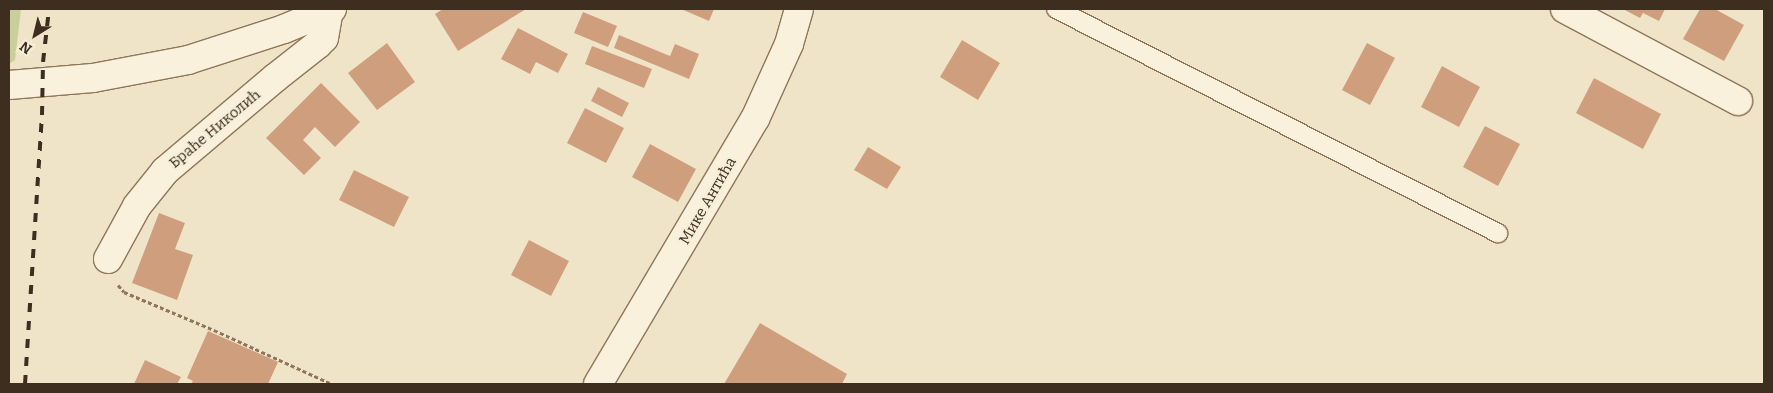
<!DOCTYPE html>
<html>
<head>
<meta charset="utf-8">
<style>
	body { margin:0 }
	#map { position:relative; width:1773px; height:393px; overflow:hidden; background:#f0e4c8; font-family:Bitter,serif }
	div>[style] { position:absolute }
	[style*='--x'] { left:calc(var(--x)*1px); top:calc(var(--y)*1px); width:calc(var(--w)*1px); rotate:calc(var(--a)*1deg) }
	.green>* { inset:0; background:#c9cf9b }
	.building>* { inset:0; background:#cf9f7d }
	.path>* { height:3px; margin-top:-1.5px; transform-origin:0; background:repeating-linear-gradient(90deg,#8d765c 0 4px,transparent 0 6.5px) }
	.roads { filter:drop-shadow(1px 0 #8d765c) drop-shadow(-1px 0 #8d765c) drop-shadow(0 1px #8d765c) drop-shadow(0 -1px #8d765c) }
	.service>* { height:18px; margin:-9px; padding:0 9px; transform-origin:9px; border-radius:9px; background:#faf1dc }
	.minor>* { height:28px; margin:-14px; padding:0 14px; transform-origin:14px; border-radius:14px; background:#faf1dc }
	.secondary>* { height:28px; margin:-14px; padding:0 14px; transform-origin:14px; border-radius:14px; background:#faf1dc }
	.rail>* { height:4px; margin-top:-2px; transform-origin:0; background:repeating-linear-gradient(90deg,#3d2e20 0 9px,transparent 0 18px) }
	span { translate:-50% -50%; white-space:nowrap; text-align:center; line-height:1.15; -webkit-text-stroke:4px #f7eed8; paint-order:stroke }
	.street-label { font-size:15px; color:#3d2e20 }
	.frame { position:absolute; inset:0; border:10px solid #3d2e20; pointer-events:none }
	.north { position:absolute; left:10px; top:10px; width:50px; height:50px; -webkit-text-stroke:4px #f7eed8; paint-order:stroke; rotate:216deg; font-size:14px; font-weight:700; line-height:20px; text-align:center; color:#3d2e20 }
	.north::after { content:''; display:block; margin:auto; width:18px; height:22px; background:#3d2e20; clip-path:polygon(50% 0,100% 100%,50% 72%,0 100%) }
</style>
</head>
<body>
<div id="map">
	<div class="green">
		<i style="clip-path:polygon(9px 9px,21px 9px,15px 60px,9px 64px)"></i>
	</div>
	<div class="building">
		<i style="clip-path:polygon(443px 9px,526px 9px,458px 51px,435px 14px)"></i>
		<i style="clip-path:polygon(681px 9px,714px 9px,709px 21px)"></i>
		<i style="clip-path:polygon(1623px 9px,1665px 9px,1659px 21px,1643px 13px,1640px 18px)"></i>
		<i style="clip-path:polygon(1700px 9px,1715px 9px,1744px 25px,1724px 61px,1683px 39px)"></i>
		<i style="clip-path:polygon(583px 12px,617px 26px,608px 47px,574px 33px)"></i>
		<i style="clip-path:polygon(518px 28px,568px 54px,558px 73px,536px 62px,530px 74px,501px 59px)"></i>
		<i style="clip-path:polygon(619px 35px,670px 56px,675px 44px,699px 54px,689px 79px,614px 48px)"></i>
		<i style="clip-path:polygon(962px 40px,1000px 63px,978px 100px,940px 77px)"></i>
		<i style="clip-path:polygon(387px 43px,415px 82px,377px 110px,348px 73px)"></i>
		<i style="clip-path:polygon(1367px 43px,1395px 58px,1370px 105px,1342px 90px)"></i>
		<i style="clip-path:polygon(592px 46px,652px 69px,644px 88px,585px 64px)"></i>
		<i style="clip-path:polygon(1442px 66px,1480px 87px,1459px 127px,1421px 107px)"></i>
		<i style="clip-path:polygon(1594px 78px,1661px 114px,1643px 149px,1576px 113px)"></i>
		<i style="clip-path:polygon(321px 83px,360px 122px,335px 147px,315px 127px,303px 140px,321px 158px,304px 175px,266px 138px)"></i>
		<i style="clip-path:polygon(598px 87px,629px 103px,622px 117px,591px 101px)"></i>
		<i style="clip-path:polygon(585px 108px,624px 128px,606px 163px,567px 143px)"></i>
		<i style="clip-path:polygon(1485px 126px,1520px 144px,1498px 186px,1463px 167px)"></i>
		<i style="clip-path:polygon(650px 144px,696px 169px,678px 202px,632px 177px)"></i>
		<i style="clip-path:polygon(868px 147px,901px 167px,887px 189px,854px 170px)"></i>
		<i style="clip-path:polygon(354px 170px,409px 197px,394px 227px,339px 200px)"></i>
		<i style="clip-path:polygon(159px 213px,185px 223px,175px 249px,193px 255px,177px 300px,132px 283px)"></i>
		<i style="clip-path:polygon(529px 240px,569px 261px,551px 296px,511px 275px)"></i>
		<i style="clip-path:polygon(760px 323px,847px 374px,842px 384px,724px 384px)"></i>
		<i style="clip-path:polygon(208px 331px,278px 362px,268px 384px,191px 384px,193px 381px,187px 378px)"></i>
		<i style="clip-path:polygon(145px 360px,181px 377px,177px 384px,134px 384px)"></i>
	</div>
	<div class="path">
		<i style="--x:118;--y:285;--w:9;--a:49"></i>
		<i style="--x:124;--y:292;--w:98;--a:22.9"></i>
		<i style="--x:214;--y:330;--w:130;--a:24.6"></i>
	</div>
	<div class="roads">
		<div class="service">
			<i style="--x:1056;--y:9;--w:496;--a:26.9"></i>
		</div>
		<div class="minor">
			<i style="--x:1565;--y:9;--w:196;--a:28"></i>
			<i style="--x:108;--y:259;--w:60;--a:-61.3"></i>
			<i style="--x:137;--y:206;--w:45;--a:-51.3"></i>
			<i style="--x:165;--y:171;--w:144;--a:-40.2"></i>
			<i style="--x:275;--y:78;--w:55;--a:-38.3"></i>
			<i style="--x:318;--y:44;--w:8;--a:-45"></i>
			<i style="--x:324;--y:38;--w:28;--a:-80"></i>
			<i style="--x:598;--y:384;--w:308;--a:-59.4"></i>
			<i style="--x:755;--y:119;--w:82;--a:-65.6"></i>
			<i style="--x:789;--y:44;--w:36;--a:-74"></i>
		</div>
		<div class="secondary">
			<i style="--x:9;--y:85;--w:84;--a:-4.8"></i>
			<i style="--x:93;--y:78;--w:97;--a:-10.7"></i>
			<i style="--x:188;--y:60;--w:101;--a:-17.9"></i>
			<i style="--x:284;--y:29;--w:52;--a:-22.6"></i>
		</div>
	</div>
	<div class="rail">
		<i style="--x:25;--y:384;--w:270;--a:-86.4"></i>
		<i style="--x:42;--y:115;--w:53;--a:-88.9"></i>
		<i style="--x:43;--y:62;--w:53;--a:-83.5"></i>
	</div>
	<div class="street-label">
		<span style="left:215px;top:129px;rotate:-40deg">Браће Николић</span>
		<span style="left:708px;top:201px;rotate:-60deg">Мике Антића</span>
	</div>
	<div class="frame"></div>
	<div class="north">N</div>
</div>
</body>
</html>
